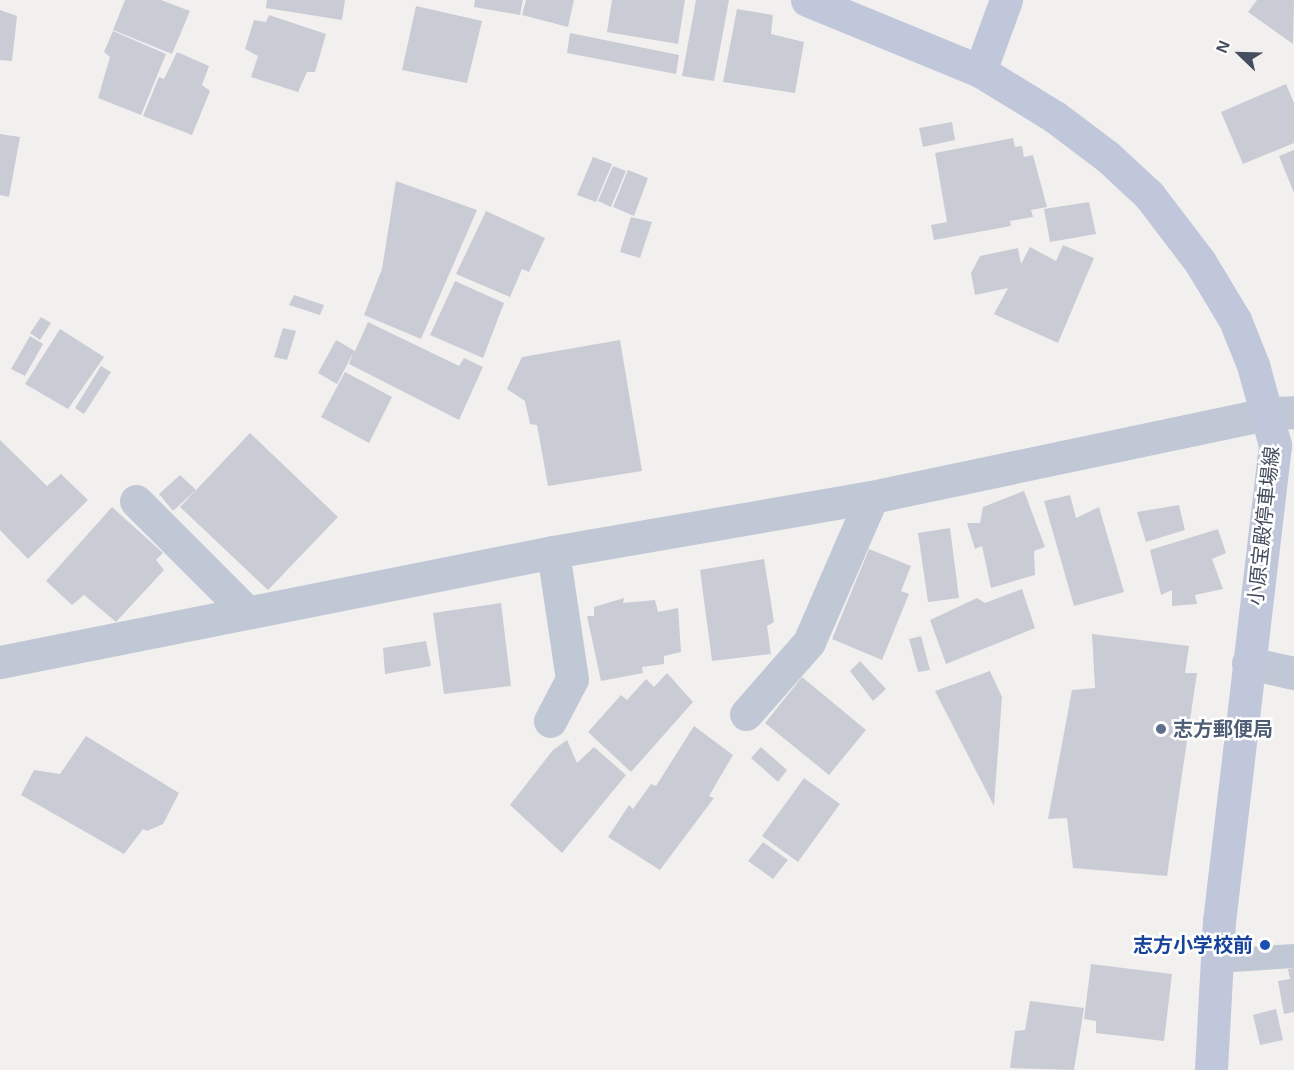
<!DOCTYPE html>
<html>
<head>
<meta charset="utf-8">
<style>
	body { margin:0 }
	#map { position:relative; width:1294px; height:1070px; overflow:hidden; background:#f2efef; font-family:Helvetica,"Noto Sans JP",sans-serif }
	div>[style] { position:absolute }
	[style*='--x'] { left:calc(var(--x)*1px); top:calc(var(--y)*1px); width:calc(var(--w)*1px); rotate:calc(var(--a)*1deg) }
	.building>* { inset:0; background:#caccd5 }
	.service>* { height:24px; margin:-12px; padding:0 12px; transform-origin:12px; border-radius:12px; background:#c1c8d5 }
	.minor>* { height:33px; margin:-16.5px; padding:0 16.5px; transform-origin:16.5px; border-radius:16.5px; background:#c1c8d5 }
	.secondary>* { height:33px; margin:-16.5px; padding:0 16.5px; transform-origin:16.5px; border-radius:16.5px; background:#c0c7da }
	.dots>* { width:16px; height:16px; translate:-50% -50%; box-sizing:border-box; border:3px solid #fff; border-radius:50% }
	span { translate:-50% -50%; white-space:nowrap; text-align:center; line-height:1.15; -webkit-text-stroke:5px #fff; paint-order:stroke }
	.street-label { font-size:20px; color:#454e5f }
	.service-label { font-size:20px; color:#4e5e75; font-weight:700 }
	.left { translate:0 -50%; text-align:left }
	.transit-label { font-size:20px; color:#164399; font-weight:700 }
	.right { translate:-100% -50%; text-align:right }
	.north { position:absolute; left:1210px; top:24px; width:60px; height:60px; -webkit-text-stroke:4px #fff; paint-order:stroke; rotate:293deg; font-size:16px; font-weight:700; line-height:24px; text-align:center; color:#454e5f }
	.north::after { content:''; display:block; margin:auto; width:21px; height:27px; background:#454e5f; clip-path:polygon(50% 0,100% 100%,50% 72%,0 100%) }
</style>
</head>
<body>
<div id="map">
	<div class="building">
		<i style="clip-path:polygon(125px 0,161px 0,190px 11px,172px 54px,113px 30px)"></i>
		<i style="clip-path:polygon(267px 0,345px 0,342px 20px,266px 8px)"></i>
		<i style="clip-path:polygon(475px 0,523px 0,520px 15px,474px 7px)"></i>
		<i style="clip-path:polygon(526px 0,574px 0,568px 27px,522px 15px)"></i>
		<i style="clip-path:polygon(612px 0,685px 0,678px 44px,607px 32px)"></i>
		<i style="clip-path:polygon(696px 0,729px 0,714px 81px,682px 76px)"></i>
		<i style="clip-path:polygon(1257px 0,1294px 0,1293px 44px,1248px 12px)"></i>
		<i style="clip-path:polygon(416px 6px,482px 21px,467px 83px,402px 70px)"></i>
		<i style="clip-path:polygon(737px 9px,773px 15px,771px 34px,804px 42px,795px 93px,723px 82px)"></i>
		<i style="clip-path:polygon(0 10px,17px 16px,12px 61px,0 60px)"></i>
		<i style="clip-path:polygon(269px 15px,326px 34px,315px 72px,307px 72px,298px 92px,251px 77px,258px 56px,245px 49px,254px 20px,266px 22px)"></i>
		<i style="clip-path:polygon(113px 31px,166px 54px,141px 115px,98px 98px,110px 57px,104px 52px)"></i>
		<i style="clip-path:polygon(570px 33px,679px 55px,676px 74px,567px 53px)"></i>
		<i style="clip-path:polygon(177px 52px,209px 66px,202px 85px,210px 91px,192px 135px,143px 116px,159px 77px,164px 79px)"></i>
		<i style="clip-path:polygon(1286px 84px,1294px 103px,1294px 143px,1243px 164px,1221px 112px)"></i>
		<i style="clip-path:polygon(952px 122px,955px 140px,923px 147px,919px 128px)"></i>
		<i style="clip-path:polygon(0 134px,20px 137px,9px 197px,0 195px)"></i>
		<i style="clip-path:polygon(1013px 138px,1015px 147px,1022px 146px,1024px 157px,1033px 155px,1047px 207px,1031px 210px,1033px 217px,1010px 221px,1011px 226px,934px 240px,931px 225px,947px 222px,935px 153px)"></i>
		<i style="clip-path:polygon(1294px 150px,1294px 193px,1279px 156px)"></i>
		<i style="clip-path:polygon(593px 157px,612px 164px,596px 202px,577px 195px)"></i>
		<i style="clip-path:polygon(613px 166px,626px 171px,611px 207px,598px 201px)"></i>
		<i style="clip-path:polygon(628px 170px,648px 178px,634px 216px,613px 207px)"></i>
		<i style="clip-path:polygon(396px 181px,477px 210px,421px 339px,364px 315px,382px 269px)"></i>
		<i style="clip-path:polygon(1089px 202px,1096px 234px,1050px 242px,1044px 209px)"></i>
		<i style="clip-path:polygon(486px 211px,545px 238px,529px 272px,522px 269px,510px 297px,456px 274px)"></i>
		<i style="clip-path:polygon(631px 217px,652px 222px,640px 258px,620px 252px)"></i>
		<i style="clip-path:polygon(1063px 245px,1094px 258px,1058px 343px,994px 314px,1008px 288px,975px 295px,971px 273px,980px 256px,1018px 248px,1021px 264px,1030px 247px,1056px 261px)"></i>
		<i style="clip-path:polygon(455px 281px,504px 303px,483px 358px,430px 335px)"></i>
		<i style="clip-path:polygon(294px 295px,324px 305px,320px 315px,289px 305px)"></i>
		<i style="clip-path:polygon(41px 317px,51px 323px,40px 340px,30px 333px)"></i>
		<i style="clip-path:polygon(368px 322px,459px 366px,464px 358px,483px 367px,459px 420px,349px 364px,353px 353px,337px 384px,318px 373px,336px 340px,355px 351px)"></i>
		<i style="clip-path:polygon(283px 328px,296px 331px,287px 360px,274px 357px)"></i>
		<i style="clip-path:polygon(60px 329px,104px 357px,68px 409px,25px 384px)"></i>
		<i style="clip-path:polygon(30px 336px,43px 344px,25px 376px,11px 369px)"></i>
		<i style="clip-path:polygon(620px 340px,642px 471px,548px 486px,537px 425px,530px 424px,525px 401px,507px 389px,522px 357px)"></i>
		<i style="clip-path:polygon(101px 366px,111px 372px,84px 414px,75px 408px)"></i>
		<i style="clip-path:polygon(345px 372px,392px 397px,369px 443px,321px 417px)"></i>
		<i style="clip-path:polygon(250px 433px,338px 517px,268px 590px,180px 507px)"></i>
		<i style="clip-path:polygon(0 440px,47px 486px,61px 474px,88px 500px,28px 559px,0 530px)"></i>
		<i style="clip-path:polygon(180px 475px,196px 490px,173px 511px,159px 494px)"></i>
		<i style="clip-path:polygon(1024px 491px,1045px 547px,1034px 551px,1035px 575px,991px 588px,982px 546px,975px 549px,967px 523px,980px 523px,983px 507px)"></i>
		<i style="clip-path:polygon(1070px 495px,1076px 518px,1099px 507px,1124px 592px,1074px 606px,1044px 501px)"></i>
		<i style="clip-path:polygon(1179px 505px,1185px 530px,1146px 542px,1137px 512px)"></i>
		<i style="clip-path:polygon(112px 507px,163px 553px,156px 560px,164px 570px,116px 622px,84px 595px,72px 605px,46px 581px)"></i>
		<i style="clip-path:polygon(950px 528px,959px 598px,928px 602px,918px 533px)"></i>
		<i style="clip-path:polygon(1218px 529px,1226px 553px,1212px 559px,1223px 589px,1195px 595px,1197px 604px,1172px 606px,1172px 590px,1161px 595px,1150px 550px)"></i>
		<i style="clip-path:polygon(869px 549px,911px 566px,901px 591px,909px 594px,882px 660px,832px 639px)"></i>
		<i style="clip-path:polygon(764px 559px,774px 622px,767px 626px,771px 654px,712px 661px,700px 570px)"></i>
		<i style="clip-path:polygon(1022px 589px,1035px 628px,946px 664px,930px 620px,977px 598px,985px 603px)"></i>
		<i style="clip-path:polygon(624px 598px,623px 603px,655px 600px,658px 612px,678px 608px,681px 652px,664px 656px,664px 664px,642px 667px,643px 673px,601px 681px,587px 616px,594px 616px,594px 607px)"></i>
		<i style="clip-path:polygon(501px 603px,511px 686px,444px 694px,433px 613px)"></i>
		<i style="clip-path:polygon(1092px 634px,1189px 646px,1185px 673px,1197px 673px,1167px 876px,1073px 868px,1067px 818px,1048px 819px,1072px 690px,1095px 688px)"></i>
		<i style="clip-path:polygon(921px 636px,930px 670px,918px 672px,909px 639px)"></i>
		<i style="clip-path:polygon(426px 641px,431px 666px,385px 674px,383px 648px)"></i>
		<i style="clip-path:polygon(860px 661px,886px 689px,873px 701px,850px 671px)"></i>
		<i style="clip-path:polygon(990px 671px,1002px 697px,994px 806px,935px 691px)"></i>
		<i style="clip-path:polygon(667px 673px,693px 702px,631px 772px,588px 732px,621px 695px,627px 700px,646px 679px,654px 687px)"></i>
		<i style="clip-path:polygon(802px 677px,866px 730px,829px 775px,765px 723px)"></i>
		<i style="clip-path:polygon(694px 726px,733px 755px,709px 796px,714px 798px,660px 870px,608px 837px,629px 805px,633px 809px,651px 784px,656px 786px)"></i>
		<i style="clip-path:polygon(86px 736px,179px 793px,163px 824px,147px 831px,143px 829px,124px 854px,21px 795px,34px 770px,60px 774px)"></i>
		<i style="clip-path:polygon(567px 740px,577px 763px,594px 747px,626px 775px,562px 853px,510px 805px,553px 750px)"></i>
		<i style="clip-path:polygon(761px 747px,787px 770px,778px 782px,751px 758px)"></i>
		<i style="clip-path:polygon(804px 778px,840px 804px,798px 862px,762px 836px)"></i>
		<i style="clip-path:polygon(763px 842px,788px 860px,773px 879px,748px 861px)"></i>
		<i style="clip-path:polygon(1091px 964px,1172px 974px,1164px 1041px,1096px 1033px,1096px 1021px,1084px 1019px)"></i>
		<i style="clip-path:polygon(1294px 968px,1294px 1012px,1284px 1014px,1278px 981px,1290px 979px,1288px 969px)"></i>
		<i style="clip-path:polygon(1030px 1001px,1084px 1008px,1074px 1070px,1010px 1068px,1015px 1031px,1025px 1030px)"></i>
		<i style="clip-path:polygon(1276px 1009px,1283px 1040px,1260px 1045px,1253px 1015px)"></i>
	</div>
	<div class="service">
		<i style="--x:1217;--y:961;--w:77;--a:-3.7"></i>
	</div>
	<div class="minor">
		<i style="--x:136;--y:501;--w:157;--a:45"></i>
		<i style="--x:0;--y:662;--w:564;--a:-11.25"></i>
		<i style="--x:553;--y:552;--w:324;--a:-9.8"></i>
		<i style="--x:872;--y:497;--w:407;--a:-11.9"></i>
		<i style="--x:1270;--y:413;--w:24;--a:-2"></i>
		<i style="--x:1248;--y:663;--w:47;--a:12.3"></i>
		<i style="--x:746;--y:714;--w:96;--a:-48.8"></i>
		<i style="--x:809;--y:642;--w:158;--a:-66.5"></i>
		<i style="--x:550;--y:721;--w:47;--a:-62.4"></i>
		<i style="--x:572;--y:679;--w:128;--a:-98.5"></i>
	</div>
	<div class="secondary">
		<i style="--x:807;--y:0;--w:187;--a:22.3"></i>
		<i style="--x:980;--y:71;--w:88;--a:31.5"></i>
		<i style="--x:1055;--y:117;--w:66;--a:37"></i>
		<i style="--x:1108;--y:157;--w:56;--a:42.8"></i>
		<i style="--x:1149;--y:195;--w:84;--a:52.7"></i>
		<i style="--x:1200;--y:262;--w:68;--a:58.9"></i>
		<i style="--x:1235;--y:320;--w:48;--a:68.2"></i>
		<i style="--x:1253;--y:365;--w:83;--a:74.6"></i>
		<i style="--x:1275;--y:445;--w:479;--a:96.7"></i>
		<i style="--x:1219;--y:921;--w:149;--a:93.1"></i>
		<i style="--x:980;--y:71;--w:76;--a:-69.9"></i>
	</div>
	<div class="dots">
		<i style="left:1161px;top:729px;background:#5c6f8a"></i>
		<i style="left:1265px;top:945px;background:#1a4fb4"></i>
	</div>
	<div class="street-label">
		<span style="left:1264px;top:526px;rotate:-84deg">小原宝殿停車場線</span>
	</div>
	<div class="service-label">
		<span class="left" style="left:1173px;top:729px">志方郵便局</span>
	</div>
	<div class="transit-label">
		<span class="right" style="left:1253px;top:945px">志方小学校前</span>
	</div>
	<div class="north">N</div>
</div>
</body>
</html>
